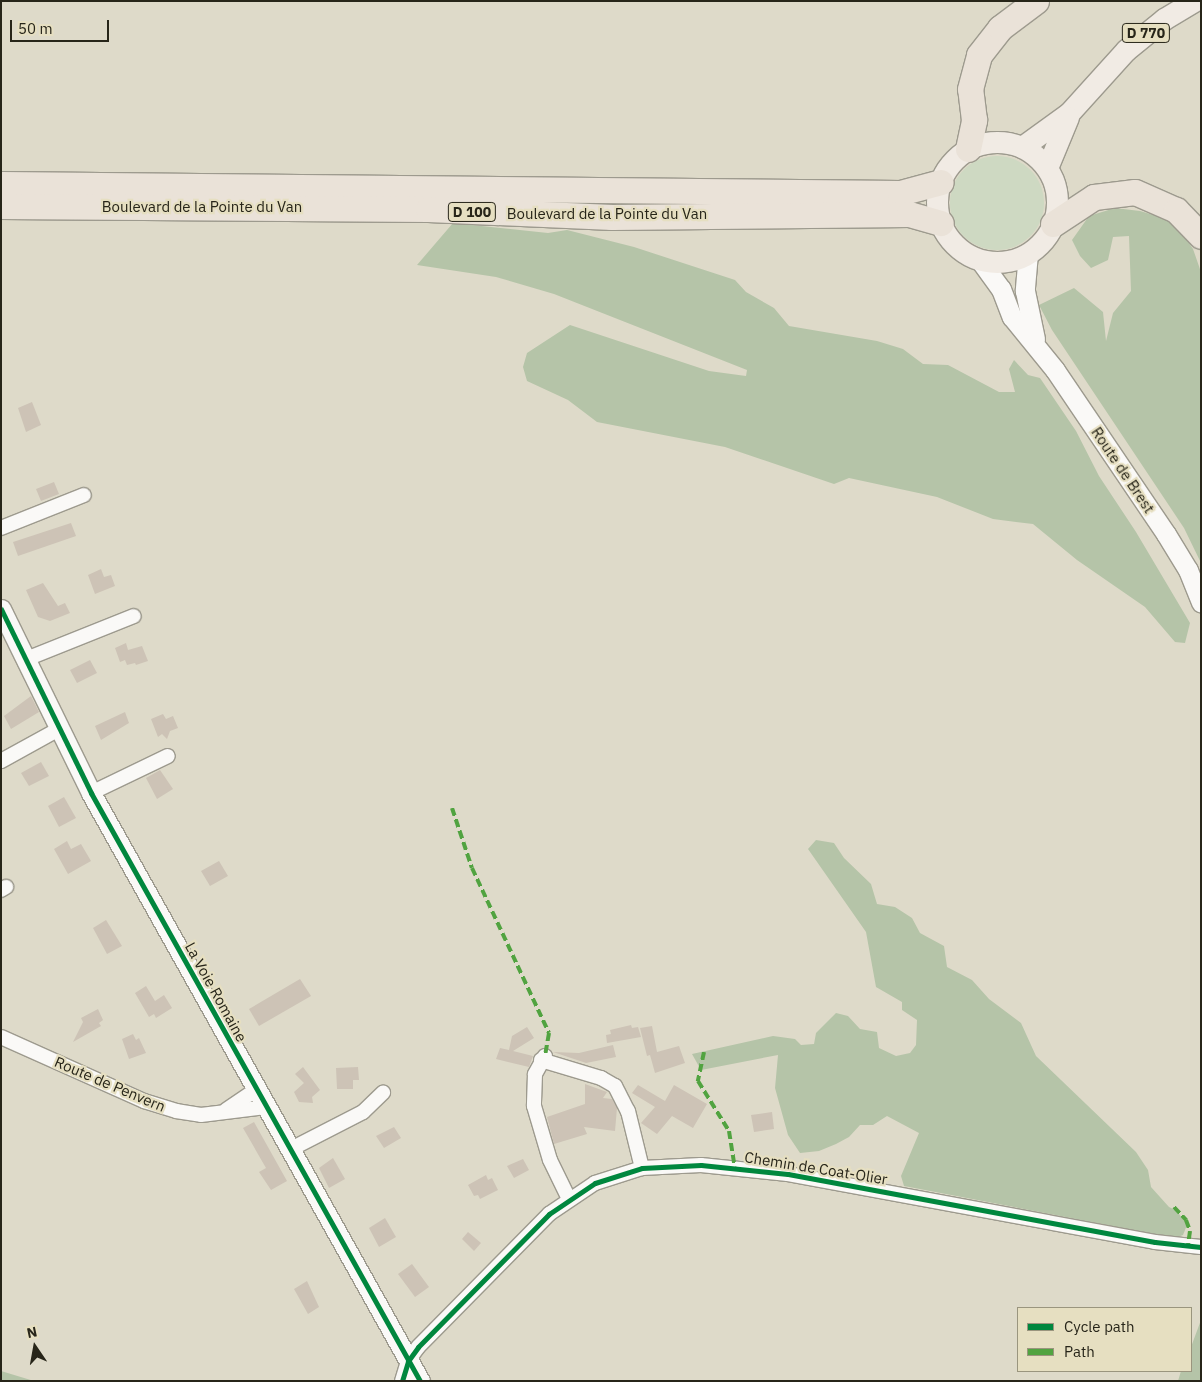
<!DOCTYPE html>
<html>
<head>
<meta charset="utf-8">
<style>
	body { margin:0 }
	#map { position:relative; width:1202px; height:1382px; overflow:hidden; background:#dedac9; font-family:"IBM Plex Sans",sans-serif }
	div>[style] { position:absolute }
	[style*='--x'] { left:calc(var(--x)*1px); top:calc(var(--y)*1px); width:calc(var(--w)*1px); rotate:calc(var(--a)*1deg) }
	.green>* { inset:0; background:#ced9c2 }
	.round { border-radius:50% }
	.forest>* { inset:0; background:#b5c4a8 }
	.building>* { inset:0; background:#cdc3b6 }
	.roads { filter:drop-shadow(1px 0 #9d9a8e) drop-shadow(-1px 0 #9d9a8e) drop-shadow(0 1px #9d9a8e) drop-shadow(0 -1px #9d9a8e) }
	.street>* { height:14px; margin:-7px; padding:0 7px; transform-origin:7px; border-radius:7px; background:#faf9f7 }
	.secondary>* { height:19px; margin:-9.5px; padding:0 9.5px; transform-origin:9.5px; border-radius:9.5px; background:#faf9f7 }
	.primary>* { height:21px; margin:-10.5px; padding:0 10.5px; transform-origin:10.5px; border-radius:10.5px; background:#f1ebe4 }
	.primary>.ring { margin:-10.5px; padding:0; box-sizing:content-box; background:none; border:21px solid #f1ebe4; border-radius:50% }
	.highway>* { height:25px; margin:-12.5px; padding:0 12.5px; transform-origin:12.5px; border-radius:12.5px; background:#eae2d8 }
	.quiet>* { height:4px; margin-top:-2px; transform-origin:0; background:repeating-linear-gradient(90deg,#51a340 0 8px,transparent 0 12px) }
	.cycleway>* { height:5px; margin:-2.5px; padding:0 2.5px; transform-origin:2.5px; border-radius:2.5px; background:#00873e }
	span { translate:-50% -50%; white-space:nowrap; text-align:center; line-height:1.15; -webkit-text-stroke:4.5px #e6dfc1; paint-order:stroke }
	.shield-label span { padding:1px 4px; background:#e6dfc1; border:1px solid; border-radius:4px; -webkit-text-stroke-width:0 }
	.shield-label { font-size:14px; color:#272519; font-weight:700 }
	.street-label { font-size:15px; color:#272519 }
	.frame { position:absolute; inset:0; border:2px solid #272519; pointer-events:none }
	.legend { position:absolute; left:1017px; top:1307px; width:175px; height:65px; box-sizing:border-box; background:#e6dfc1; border:1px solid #9a957e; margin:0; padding:6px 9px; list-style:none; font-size:15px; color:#272519 }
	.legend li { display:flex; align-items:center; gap:10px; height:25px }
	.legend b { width:25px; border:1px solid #9a957e }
	.north { position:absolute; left:10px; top:1322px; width:50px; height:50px; -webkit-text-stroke:4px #e6dfc1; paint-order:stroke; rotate:348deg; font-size:14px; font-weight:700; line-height:20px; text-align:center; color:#272519 }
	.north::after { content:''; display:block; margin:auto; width:18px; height:22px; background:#272519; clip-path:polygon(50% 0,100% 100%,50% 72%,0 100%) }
	.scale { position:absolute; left:10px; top:20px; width:99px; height:22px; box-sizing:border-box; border:2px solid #272519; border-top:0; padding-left:6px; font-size:15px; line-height:18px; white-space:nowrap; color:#272519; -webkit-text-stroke:4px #e6dfc1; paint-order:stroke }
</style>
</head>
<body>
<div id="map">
	<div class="green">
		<i class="round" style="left:950px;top:156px;width:94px;height:94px"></i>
	</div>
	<div class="forest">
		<i style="clip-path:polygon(1115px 208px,1140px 211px,1174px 221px,1193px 249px,1201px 272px,1201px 563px,1184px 528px,1052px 330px,1039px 305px,1074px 288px,1103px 312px,1106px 341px,1113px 313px,1131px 291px,1129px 236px,1113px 237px,1108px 260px,1091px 268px,1080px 256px,1072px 240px,1089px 216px)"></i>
		<i style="clip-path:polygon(453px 223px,548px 233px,567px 230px,634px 247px,735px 280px,746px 292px,774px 308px,789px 326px,877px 341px,903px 349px,923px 364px,948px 365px,999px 392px,1015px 392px,1009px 369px,1014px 360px,1028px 375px,1040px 378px,1076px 431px,1099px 476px,1136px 532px,1190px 623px,1185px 643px,1175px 642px,1145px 607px,1077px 560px,1033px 524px,993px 519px,937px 497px,849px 478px,834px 484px,725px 447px,597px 422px,568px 400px,527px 381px,523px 367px,527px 353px,570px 325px,709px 371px,746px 376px,747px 370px,554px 294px,496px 277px,417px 265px)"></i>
		<i style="clip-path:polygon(816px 840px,834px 843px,844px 858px,871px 884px,877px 904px,895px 907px,912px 918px,920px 933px,944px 946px,947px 967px,972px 980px,989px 999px,1021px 1023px,1036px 1056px,1136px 1152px,1148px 1170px,1151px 1187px,1169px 1207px,1177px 1211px,1187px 1225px,1183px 1235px,1175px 1238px,904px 1186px,901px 1176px,919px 1133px,887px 1116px,873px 1125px,860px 1125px,849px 1137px,836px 1144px,819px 1151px,800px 1153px,788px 1135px,775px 1088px,778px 1055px,701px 1070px,692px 1054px,773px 1036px,795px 1039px,801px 1045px,814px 1044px,816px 1033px,836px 1013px,848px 1016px,860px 1029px,877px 1032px,879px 1048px,896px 1056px,910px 1053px,916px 1045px,917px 1020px,902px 1010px,902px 1002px,876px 987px,866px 932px,808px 849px)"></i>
		<i style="clip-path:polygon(1201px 1320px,1201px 1381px,1178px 1381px,1181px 1371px,1191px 1371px,1191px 1347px)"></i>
		<i style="clip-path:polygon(1px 1371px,34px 1381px,1px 1381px)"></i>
	</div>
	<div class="building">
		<i style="clip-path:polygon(32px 402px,41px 425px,26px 432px,18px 408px)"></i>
		<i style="clip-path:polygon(54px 482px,59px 494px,41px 501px,36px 489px)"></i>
		<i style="clip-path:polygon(71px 523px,76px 536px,18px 556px,13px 542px)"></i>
		<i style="clip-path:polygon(101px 569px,104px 577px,111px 575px,115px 586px,95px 594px,88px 575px)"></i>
		<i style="clip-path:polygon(43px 583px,58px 606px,65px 603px,70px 613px,50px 621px,38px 617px,26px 590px)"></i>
		<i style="clip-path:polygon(126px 643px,128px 650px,142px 646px,148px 661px,136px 665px,135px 663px,127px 665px,125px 660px,120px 662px,115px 648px)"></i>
		<i style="clip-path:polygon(90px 660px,97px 673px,77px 683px,70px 670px)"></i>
		<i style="clip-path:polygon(31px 696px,39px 712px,11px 729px,4px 716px)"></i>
		<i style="clip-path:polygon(125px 712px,129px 723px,101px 740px,95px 726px)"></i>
		<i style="clip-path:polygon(163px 714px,166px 719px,173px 716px,178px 728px,170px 731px,167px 739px,162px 734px,158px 737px,151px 719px)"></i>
		<i style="clip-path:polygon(41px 762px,49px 776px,29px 786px,21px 773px)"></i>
		<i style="clip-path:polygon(160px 770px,173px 789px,157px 799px,146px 778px)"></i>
		<i style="clip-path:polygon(64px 797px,76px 818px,59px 827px,48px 806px)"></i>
		<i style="clip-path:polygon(67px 841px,71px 849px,81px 844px,91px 861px,68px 874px,54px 849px)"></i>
		<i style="clip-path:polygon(219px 861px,228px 876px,210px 886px,201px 871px)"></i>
		<i style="clip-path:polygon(106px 920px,122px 946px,107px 954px,93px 928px)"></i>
		<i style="clip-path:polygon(300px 979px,311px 996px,259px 1026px,249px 1009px)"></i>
		<i style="clip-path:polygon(146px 986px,155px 1001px,164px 995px,172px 1008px,156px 1018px,154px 1014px,149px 1017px,135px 993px)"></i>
		<i style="clip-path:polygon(98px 1009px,103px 1020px,99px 1023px,101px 1026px,73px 1042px,83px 1022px,81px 1018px)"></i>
		<i style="clip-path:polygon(631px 1025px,632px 1028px,638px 1027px,641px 1037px,607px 1043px,606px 1035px,611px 1034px,610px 1030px)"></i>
		<i style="clip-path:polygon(652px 1026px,657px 1052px,679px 1046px,685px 1063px,655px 1073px,650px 1055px,647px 1056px,640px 1028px)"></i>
		<i style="clip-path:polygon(527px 1027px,534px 1038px,513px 1051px,533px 1056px,529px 1067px,496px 1059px,500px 1048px,509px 1050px,512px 1036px)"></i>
		<i style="clip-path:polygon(133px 1034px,136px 1040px,139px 1038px,146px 1053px,129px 1059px,122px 1039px)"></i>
		<i style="clip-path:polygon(613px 1045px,616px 1057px,586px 1063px,553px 1052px,579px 1053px)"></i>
		<i style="clip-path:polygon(303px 1067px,320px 1090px,312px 1097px,313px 1103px,299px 1102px,294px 1092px,304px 1083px,295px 1074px)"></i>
		<i style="clip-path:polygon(358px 1067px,359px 1080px,353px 1080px,353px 1089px,337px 1089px,336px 1068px)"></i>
		<i style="clip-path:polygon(585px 1084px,607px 1092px,603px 1098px,612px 1099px,617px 1108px,615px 1131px,584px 1127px,587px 1134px,554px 1144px,547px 1117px,585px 1104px)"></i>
		<i style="clip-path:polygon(638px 1085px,665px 1101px,674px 1085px,707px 1104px,693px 1128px,672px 1116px,657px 1134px,641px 1123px,655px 1107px,632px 1093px)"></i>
		<i style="clip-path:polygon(772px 1112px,774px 1129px,754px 1132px,751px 1115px)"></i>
		<i style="clip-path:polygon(254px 1122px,287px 1181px,271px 1190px,259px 1172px,266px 1168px,243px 1128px)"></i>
		<i style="clip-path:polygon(394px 1127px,401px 1138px,384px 1148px,376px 1136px)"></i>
		<i style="clip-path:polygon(333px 1158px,345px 1179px,329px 1188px,319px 1168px)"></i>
		<i style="clip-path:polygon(523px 1159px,529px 1170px,514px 1178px,507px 1166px)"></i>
		<i style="clip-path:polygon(486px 1175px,488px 1180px,492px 1178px,498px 1190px,480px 1199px,478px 1195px,474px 1196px,468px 1185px)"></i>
		<i style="clip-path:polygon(385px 1218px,396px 1237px,379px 1247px,369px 1228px)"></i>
		<i style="clip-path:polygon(468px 1232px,481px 1243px,474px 1251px,462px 1239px)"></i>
		<i style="clip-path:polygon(412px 1264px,429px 1287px,415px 1297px,398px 1274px)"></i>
		<i style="clip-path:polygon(307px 1281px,319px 1307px,308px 1314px,294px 1289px)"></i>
	</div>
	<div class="roads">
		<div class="street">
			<i style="--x:1;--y:528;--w:89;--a:-21.7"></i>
			<i style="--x:24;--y:660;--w:118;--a:-21.8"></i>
			<i style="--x:1;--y:761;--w:66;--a:-28.9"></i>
			<i style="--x:91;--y:793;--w:85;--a:-25.7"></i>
			<i style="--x:1;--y:890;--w:6;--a:-31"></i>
			<i style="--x:1;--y:1037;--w:157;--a:24.1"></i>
			<i style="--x:144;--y:1101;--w:34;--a:17"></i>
			<i style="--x:176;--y:1111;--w:25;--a:9"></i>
			<i style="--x:201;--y:1115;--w:65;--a:-7"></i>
			<i style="--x:545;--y:1056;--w:21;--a:119"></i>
			<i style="--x:535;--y:1074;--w:32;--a:92"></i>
			<i style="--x:534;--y:1106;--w:56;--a:73.5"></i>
			<i style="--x:550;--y:1160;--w:43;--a:64"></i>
			<i style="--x:541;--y:1060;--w:63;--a:16.7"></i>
			<i style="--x:601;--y:1078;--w:16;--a:30"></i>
			<i style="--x:615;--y:1086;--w:28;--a:63"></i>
			<i style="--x:628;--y:1111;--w:59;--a:76.2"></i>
			<i style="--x:226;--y:1110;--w:36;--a:-34"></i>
			<i style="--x:291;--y:1149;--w:81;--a:-27.2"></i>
			<i style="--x:363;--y:1112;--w:28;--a:-44"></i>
			<i style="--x:402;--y:1381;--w:21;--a:-73"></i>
			<i style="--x:408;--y:1361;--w:17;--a:-54"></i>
			<i style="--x:418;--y:1347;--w:187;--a:-45.4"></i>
			<i style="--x:549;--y:1214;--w:55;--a:-34"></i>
			<i style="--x:595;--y:1183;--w:49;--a:-17.7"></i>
			<i style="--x:642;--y:1168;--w:59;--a:-2.9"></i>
			<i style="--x:701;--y:1165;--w:87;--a:5.9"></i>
			<i style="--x:788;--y:1174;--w:373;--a:10.5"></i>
			<i style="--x:1155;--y:1242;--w:46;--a:6.2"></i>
		</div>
		<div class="secondary">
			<i style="--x:1028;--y:253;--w:38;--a:95"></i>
			<i style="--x:1025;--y:291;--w:49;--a:78.2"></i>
			<i style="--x:979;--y:259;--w:37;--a:54"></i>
			<i style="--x:1001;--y:289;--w:30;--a:69"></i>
			<i style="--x:1012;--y:317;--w:68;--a:50.9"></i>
			<i style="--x:1055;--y:370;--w:198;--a:55.9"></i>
			<i style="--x:1166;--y:534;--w:42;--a:58.6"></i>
			<i style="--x:1188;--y:570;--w:35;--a:68"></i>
			<i style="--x:1;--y:609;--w:205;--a:63.9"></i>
			<i style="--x:91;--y:793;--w:674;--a:60.77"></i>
		</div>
		<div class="primary">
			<i class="ring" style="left:937px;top:142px;width:99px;height:99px"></i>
			<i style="--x:1022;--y:147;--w:58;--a:-35.9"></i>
			<i style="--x:1069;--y:113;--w:85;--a:-47.9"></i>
			<i style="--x:1126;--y:50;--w:49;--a:-39.2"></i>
			<i style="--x:1164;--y:19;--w:35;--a:-31"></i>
			<i style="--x:1047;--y:168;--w:55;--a:-67.6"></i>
		</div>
		<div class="highway">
			<i style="--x:968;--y:149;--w:30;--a:-78"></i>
			<i style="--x:974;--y:120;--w:31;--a:-97"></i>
			<i style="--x:970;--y:89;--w:35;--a:-75"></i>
			<i style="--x:979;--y:55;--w:34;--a:-52"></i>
			<i style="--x:1000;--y:28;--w:45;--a:-36.9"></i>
			<i style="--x:1;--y:184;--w:899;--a:0.57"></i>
			<i style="--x:900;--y:193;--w:42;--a:-15"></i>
			<i style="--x:1;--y:206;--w:427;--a:0.4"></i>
			<i style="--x:428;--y:209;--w:184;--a:2.5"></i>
			<i style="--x:612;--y:217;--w:297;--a:-0.6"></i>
			<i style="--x:909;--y:214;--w:33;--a:16"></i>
			<i style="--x:1053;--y:224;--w:49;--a:-33.4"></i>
			<i style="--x:1094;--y:197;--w:41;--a:-7"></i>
			<i style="--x:1135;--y:192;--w:45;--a:23.7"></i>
			<i style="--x:1176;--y:210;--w:36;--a:46"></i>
		</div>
	</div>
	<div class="quiet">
		<i style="--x:452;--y:808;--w:63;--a:71.6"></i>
		<i style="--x:472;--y:868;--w:182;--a:65"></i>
		<i style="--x:549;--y:1033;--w:23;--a:100"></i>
		<i style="--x:704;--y:1052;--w:30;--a:102"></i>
		<i style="--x:698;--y:1081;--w:59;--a:58.2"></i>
		<i style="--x:729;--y:1131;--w:36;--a:81"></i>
		<i style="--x:1174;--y:1207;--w:18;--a:47"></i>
		<i style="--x:1186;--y:1220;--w:12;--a:70"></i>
		<i style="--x:1190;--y:1231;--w:15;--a:98"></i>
	</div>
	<div class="cycleway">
		<i style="--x:1;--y:609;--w:205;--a:63.9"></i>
		<i style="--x:91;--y:793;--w:674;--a:60.77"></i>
		<i style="--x:402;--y:1381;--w:21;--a:-73"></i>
		<i style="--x:408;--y:1361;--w:17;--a:-54"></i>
		<i style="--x:418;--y:1347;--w:187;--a:-45.4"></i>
		<i style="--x:549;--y:1214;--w:55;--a:-34"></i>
		<i style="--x:595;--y:1183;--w:49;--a:-17.7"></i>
		<i style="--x:642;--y:1168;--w:59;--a:-2.9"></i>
		<i style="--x:701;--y:1165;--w:87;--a:5.9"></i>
		<i style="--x:788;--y:1174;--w:373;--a:10.5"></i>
		<i style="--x:1155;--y:1242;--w:46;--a:6.2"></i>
	</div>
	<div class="shield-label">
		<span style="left:1146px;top:33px">D 770</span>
		<span style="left:472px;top:212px">D 100</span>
	</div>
	<div class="street-label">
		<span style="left:202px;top:207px">Boulevard de la Pointe du Van</span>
		<span style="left:607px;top:214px">Boulevard de la Pointe du Van</span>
		<span style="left:1123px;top:470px;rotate:56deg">Route de Brest</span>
		<span style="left:216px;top:992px;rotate:61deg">La Voie Romaine</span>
		<span style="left:110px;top:1084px;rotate:23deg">Route de Penvern</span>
		<span style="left:816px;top:1168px;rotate:9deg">Chemin de Coat-Olier</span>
	</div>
	<div class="frame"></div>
	<ul class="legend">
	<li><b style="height:6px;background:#00873e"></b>Cycle path</li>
	<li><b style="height:6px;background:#51a340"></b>Path</li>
	</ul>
	<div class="north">N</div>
	<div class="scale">50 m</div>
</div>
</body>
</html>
